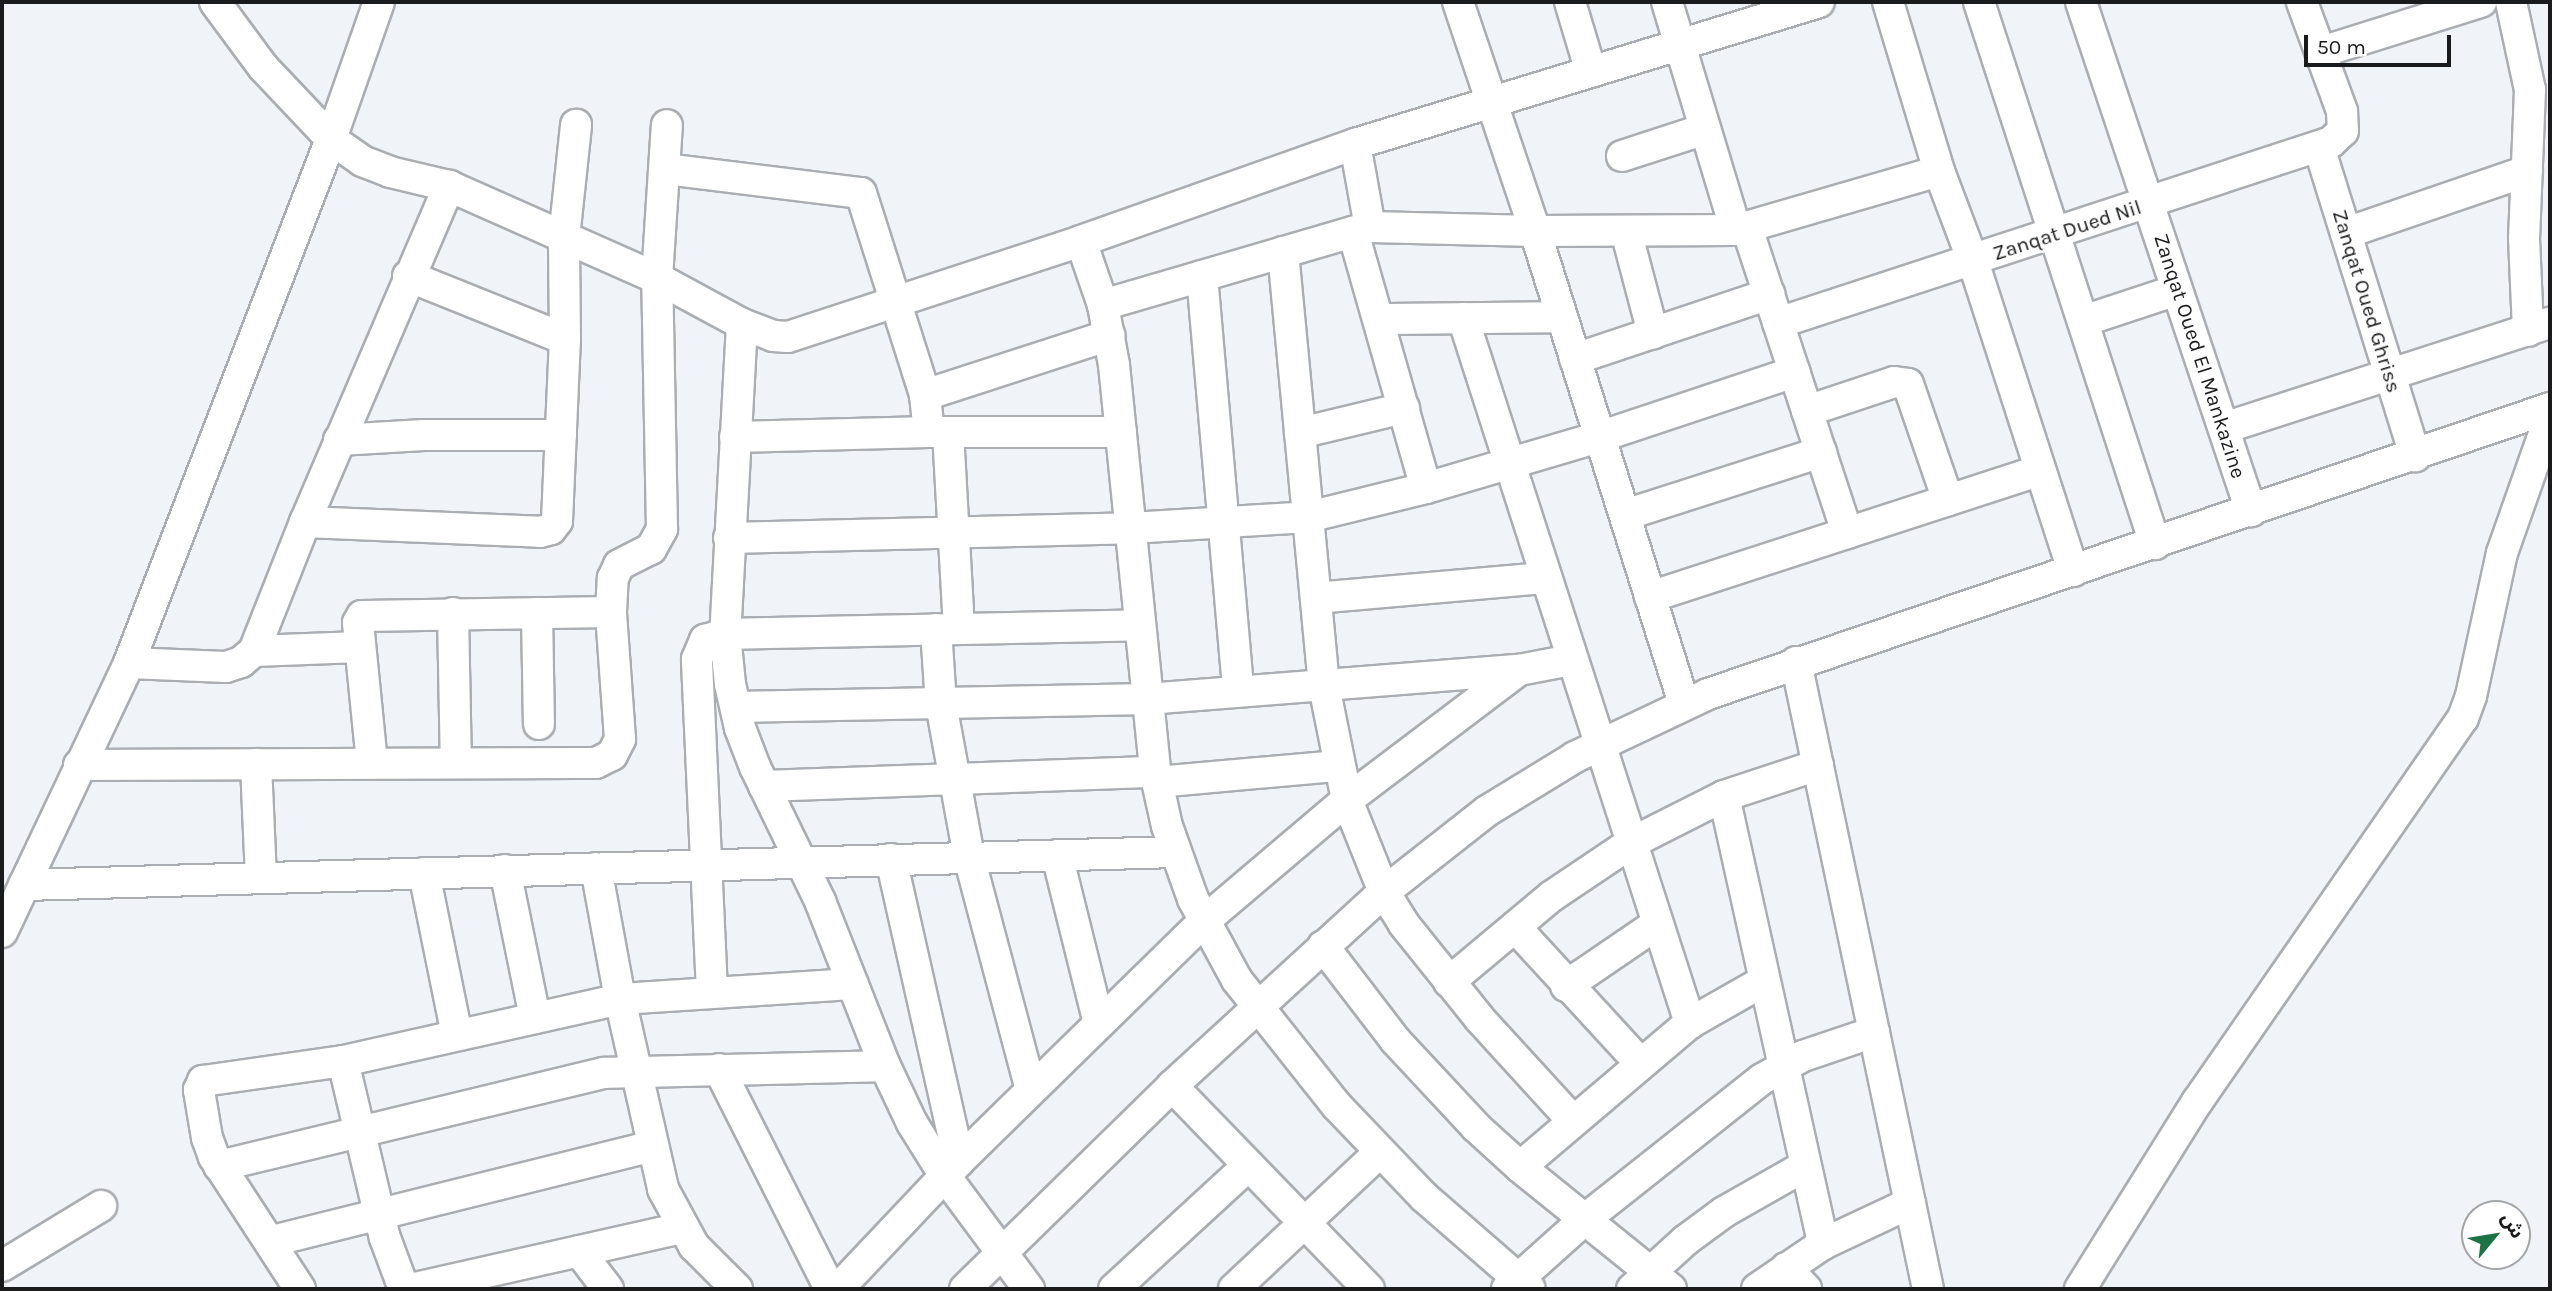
<!DOCTYPE html>
<html>
<head>
<meta charset="utf-8">
<style>
	body { margin:0 }
	#map { position:relative; width:2552px; height:1291px; overflow:hidden; background:#f0f3f8; font-family:Karla,"Noto Sans Arabic",sans-serif }
	div>[style] { position:absolute }
	[style*='--x'] { left:calc(var(--x)*1px); top:calc(var(--y)*1px); width:calc(var(--w)*1px); rotate:calc(var(--a)*1deg) }
	.roads { filter:drop-shadow(2px 0 #aaadb1) drop-shadow(-2px 0 #aaadb1) drop-shadow(0 2px #aaadb1) drop-shadow(0 -2px #aaadb1) }
	.minor>* { height:30px; margin:-15px; padding:0 15px; transform-origin:15px; border-radius:15px; background:#fff }
	span { translate:-50% -50%; white-space:nowrap; text-align:center; line-height:1.15; -webkit-text-stroke:5px #fff; paint-order:stroke }
	.street-label { font-size:21px; color:#1a1b1c }
	.frame { position:absolute; inset:0; border:4px solid #1a1b1c; pointer-events:none }
	.north { position:absolute; left:2461px; top:1200px; width:70px; height:70px; box-sizing:border-box; background:#fff; border:2px solid #a3a4a4; border-radius:50%; rotate:60deg; font-size:19px; font-weight:700; line-height:28px; text-align:center; color:#1a1b1c }
	.north::after { content:''; display:block; margin:auto; width:24px; height:32px; background:#1b7346; clip-path:polygon(50% 0,100% 100%,50% 72%,0 100%) }
	.scale { position:absolute; left:2304px; top:35px; width:147px; height:32px; box-sizing:border-box; border:4px solid #1a1b1c; border-top:0; padding-left:9px; font-size:21px; line-height:24px; white-space:nowrap; color:#1a1b1c; -webkit-text-stroke:5px #fff; paint-order:stroke }
</style>
</head>
<body>
<div id="map">
	<div class="roads">
		<div class="minor">
			<i style="--x:215;--y:2;--w:81;--a:53.6"></i>
			<i style="--x:263;--y:67;--w:99;--a:46.6"></i>
			<i style="--x:331;--y:139;--w:38;--a:35"></i>
			<i style="--x:362;--y:161;--w:30;--a:21"></i>
			<i style="--x:390;--y:172;--w:61;--a:13.3"></i>
			<i style="--x:449;--y:186;--w:227;--a:23.9"></i>
			<i style="--x:657;--y:278;--w:97;--a:28.4"></i>
			<i style="--x:742;--y:324;--w:33;--a:21"></i>
			<i style="--x:773;--y:336;--w:15;--a:4"></i>
			<i style="--x:788;--y:337;--w:308;--a:-18.1"></i>
			<i style="--x:1081;--y:241;--w:291;--a:-19.5"></i>
			<i style="--x:1355;--y:144;--w:485;--a:-17"></i>
			<i style="--x:1458;--y:2;--w:242;--a:71.4"></i>
			<i style="--x:1535;--y:231;--w:496;--a:72.5"></i>
			<i style="--x:1570;--y:2;--w:73;--a:73.3"></i>
			<i style="--x:1667;--y:2;--w:238;--a:73.2"></i>
			<i style="--x:1888;--y:2;--w:177;--a:73.2"></i>
			<i style="--x:1939;--y:171;--w:96;--a:69.3"></i>
			<i style="--x:1973;--y:261;--w:326;--a:72.1"></i>
			<i style="--x:1979;--y:2;--w:570;--a:72.01"></i>
			<i style="--x:2081;--y:2;--w:537;--a:71.53"></i>
			<i style="--x:2511;--y:2;--w:90;--a:77.8"></i>
			<i style="--x:2530;--y:90;--w:148;--a:92.3"></i>
			<i style="--x:2524;--y:238;--w:93;--a:87.5"></i>
			<i style="--x:2321;--y:52;--w:168;--a:-17.4"></i>
			<i style="--x:1355;--y:144;--w:84;--a:79.8"></i>
			<i style="--x:2319;--y:147;--w:324;--a:72.7"></i>
			<i style="--x:1622;--y:156;--w:87;--a:-18"></i>
			<i style="--x:665;--y:169;--w:197;--a:7"></i>
			<i style="--x:861;--y:193;--w:212;--a:72.4"></i>
			<i style="--x:925;--y:395;--w:37;--a:84"></i>
			<i style="--x:1747;--y:228;--w:321;--a:71.8"></i>
			<i style="--x:1626;--y:231;--w:106;--a:75.2"></i>
			<i style="--x:1353;--y:232;--w:266;--a:74.1"></i>
			<i style="--x:2346;--y:233;--w:191;--a:-18.9"></i>
			<i style="--x:1081;--y:241;--w:68;--a:71"></i>
			<i style="--x:1103;--y:305;--w:61;--a:79.6"></i>
			<i style="--x:1114;--y:365;--w:409;--a:84.2"></i>
			<i style="--x:1155;--y:772;--w:55;--a:77.5"></i>
			<i style="--x:1167;--y:826;--w:77;--a:70.4"></i>
			<i style="--x:1193;--y:899;--w:92;--a:61.5"></i>
			<i style="--x:1237;--y:980;--w:161;--a:51.6"></i>
			<i style="--x:1337;--y:1106;--w:126;--a:46.3"></i>
			<i style="--x:1424;--y:1197;--w:140;--a:41"></i>
			<i style="--x:1283;--y:252;--w:436;--a:84.6"></i>
			<i style="--x:1324;--y:686;--w:116;--a:78.6"></i>
			<i style="--x:1347;--y:800;--w:99;--a:68.1"></i>
			<i style="--x:1384;--y:892;--w:36;--a:58"></i>
			<i style="--x:1403;--y:923;--w:122;--a:51.3"></i>
			<i style="--x:1479;--y:1018;--w:139;--a:47.6"></i>
			<i style="--x:408;--y:276;--w:169;--a:21.9"></i>
			<i style="--x:1202;--y:276;--w:417;--a:85"></i>
			<i style="--x:1103;--y:305;--w:278;--a:-16.3"></i>
			<i style="--x:1370;--y:227;--w:165;--a:1.4"></i>
			<i style="--x:1535;--y:231;--w:201;--a:-0.3"></i>
			<i style="--x:1736;--y:230;--w:211;--a:-16.2"></i>
			<i style="--x:1463;--y:318;--w:741;--a:72.15"></i>
			<i style="--x:1379;--y:319;--w:183;--a:-0.6"></i>
			<i style="--x:2083;--y:321;--w:99;--a:-18.3"></i>
			<i style="--x:1778;--y:323;--w:582;--a:-18.12"></i>
			<i style="--x:2331;--y:142;--w:16;--a:-43"></i>
			<i style="--x:2343;--y:131;--w:20;--a:-93"></i>
			<i style="--x:2342;--y:111;--w:116;--a:-110.2"></i>
			<i style="--x:742;--y:324;--w:310;--a:93.1"></i>
			<i style="--x:725;--y:634;--w:50;--a:84.3"></i>
			<i style="--x:730;--y:684;--w:45;--a:77.2"></i>
			<i style="--x:740;--y:728;--w:42;--a:69"></i>
			<i style="--x:755;--y:767;--w:149;--a:64.1"></i>
			<i style="--x:820;--y:901;--w:177;--a:68.5"></i>
			<i style="--x:885;--y:1066;--w:63;--a:64.7"></i>
			<i style="--x:912;--y:1123;--w:62;--a:58.1"></i>
			<i style="--x:945;--y:1176;--w:141;--a:53.4"></i>
			<i style="--x:1575;--y:359;--w:205;--a:-18.5"></i>
			<i style="--x:925;--y:395;--w:194;--a:-18"></i>
			<i style="--x:1807;--y:411;--w:92;--a:-18.4"></i>
			<i style="--x:1894;--y:382;--w:14;--a:8"></i>
			<i style="--x:1908;--y:384;--w:123;--a:71"></i>
			<i style="--x:2224;--y:428;--w:342;--a:-17.9"></i>
			<i style="--x:948;--y:432;--w:197;--a:86.8"></i>
			<i style="--x:1300;--y:433;--w:107;--a:-13.5"></i>
			<i style="--x:735;--y:437;--w:194;--a:-1.5"></i>
			<i style="--x:929;--y:432;--w:192;--a:0"></i>
			<i style="--x:339;--y:440;--w:85;--a:-3.4"></i>
			<i style="--x:424;--y:435;--w:137;--a:0"></i>
			<i style="--x:1625;--y:515;--w:206;--a:-17.8"></i>
			<i style="--x:305;--y:522;--w:235;--a:2.4"></i>
			<i style="--x:540;--y:532;--w:11;--a:-15"></i>
			<i style="--x:551;--y:529;--w:10;--a:-53"></i>
			<i style="--x:557;--y:521;--w:182;--a:-87.5"></i>
			<i style="--x:565;--y:339;--w:101;--a:-90.6"></i>
			<i style="--x:564;--y:238;--w:114;--a:-83.9"></i>
			<i style="--x:729;--y:538;--w:401;--a:-1.4"></i>
			<i style="--x:1130;--y:528;--w:178;--a:-3.5"></i>
			<i style="--x:1308;--y:517;--w:122;--a:-13.8"></i>
			<i style="--x:1426;--y:488;--w:180;--a:-16.4"></i>
			<i style="--x:1599;--y:437;--w:206;--a:-18.4"></i>
			<i style="--x:1650;--y:597;--w:410;--a:-18"></i>
			<i style="--x:1316;--y:598;--w:231;--a:-5"></i>
			<i style="--x:453;--y:613;--w:150;--a:88.9"></i>
			<i style="--x:537;--y:613;--w:111;--a:89"></i>
			<i style="--x:936;--y:629;--w:75;--a:86.2"></i>
			<i style="--x:941;--y:704;--w:156;--a:79.6"></i>
			<i style="--x:969;--y:857;--w:241;--a:75.1"></i>
			<i style="--x:254;--y:651;--w:106;--a:-2.2"></i>
			<i style="--x:1796;--y:662;--w:641;--a:78.11"></i>
			<i style="--x:129;--y:663;--w:97;--a:2.4"></i>
			<i style="--x:226;--y:667;--w:16;--a:-18"></i>
			<i style="--x:241;--y:662;--w:17;--a:-40"></i>
			<i style="--x:254;--y:651;--w:139;--a:-68.4"></i>
			<i style="--x:305;--y:522;--w:366;--a:-66.8"></i>
			<i style="--x:736;--y:707;--w:411;--a:-1.1"></i>
			<i style="--x:1147;--y:699;--w:373;--a:-4.5"></i>
			<i style="--x:1519;--y:670;--w:53;--a:-10.9"></i>
			<i style="--x:372;--y:763;--w:141;--a:-95.7"></i>
			<i style="--x:358;--y:623;--w:8;--a:-60"></i>
			<i style="--x:362;--y:616;--w:249;--a:-0.9"></i>
			<i style="--x:256;--y:764;--w:114;--a:87.5"></i>
			<i style="--x:79;--y:765;--w:508;--a:-0.23"></i>
			<i style="--x:587;--y:763;--w:9;--a:0"></i>
			<i style="--x:596;--y:763;--w:18;--a:-27"></i>
			<i style="--x:612;--y:755;--w:18;--a:-63"></i>
			<i style="--x:620;--y:739;--w:127;--a:-94.1"></i>
			<i style="--x:611;--y:612;--w:34;--a:-87"></i>
			<i style="--x:613;--y:578;--w:14;--a:-65"></i>
			<i style="--x:619;--y:565;--w:36;--a:-27"></i>
			<i style="--x:651;--y:549;--w:23;--a:-61"></i>
			<i style="--x:662;--y:529;--w:251;--a:-91.1"></i>
			<i style="--x:657;--y:278;--w:153;--a:-86.3"></i>
			<i style="--x:1157;--y:782;--w:182;--a:-5.1"></i>
			<i style="--x:764;--y:786;--w:391;--a:-2.1"></i>
			<i style="--x:1724;--y:796;--w:459;--a:77.5"></i>
			<i style="--x:1057;--y:855;--w:173;--a:76"></i>
			<i style="--x:891;--y:859;--w:310;--a:77.3"></i>
			<i style="--x:596;--y:868;--w:133;--a:79.6"></i>
			<i style="--x:620;--y:999;--w:195;--a:77.2"></i>
			<i style="--x:663;--y:1189;--w:65;--a:61.5"></i>
			<i style="--x:694;--y:1246;--w:61;--a:45"></i>
			<i style="--x:505;--y:870;--w:151;--a:78.5"></i>
			<i style="--x:424;--y:873;--w:165;--a:78.5"></i>
			<i style="--x:24;--y:885;--w:1151;--a:-1.64"></i>
			<i style="--x:1515;--y:927;--w:185;--a:47.4"></i>
			<i style="--x:2;--y:932;--w:297;--a:-64.7"></i>
			<i style="--x:129;--y:663;--w:562;--a:-68.92"></i>
			<i style="--x:331;--y:139;--w:145;--a:-70.7"></i>
			<i style="--x:1323;--y:946;--w:118;--a:52.5"></i>
			<i style="--x:1395;--y:1040;--w:119;--a:47"></i>
			<i style="--x:1476;--y:1127;--w:59;--a:42.3"></i>
			<i style="--x:1520;--y:1167;--w:194;--a:38.9"></i>
			<i style="--x:1449;--y:982;--w:134;--a:-39.9"></i>
			<i style="--x:1552;--y:896;--w:95;--a:-33.9"></i>
			<i style="--x:1631;--y:843;--w:104;--a:-26.8"></i>
			<i style="--x:1724;--y:796;--w:99;--a:-18.3"></i>
			<i style="--x:1566;--y:986;--w:110;--a:-34.3"></i>
			<i style="--x:712;--y:992;--w:333;--a:-92.6"></i>
			<i style="--x:697;--y:659;--w:21;--a:-67"></i>
			<i style="--x:705;--y:640;--w:21;--a:-17"></i>
			<i style="--x:725;--y:634;--w:415;--a:-1.2"></i>
			<i style="--x:343;--y:1061;--w:182;--a:76.7"></i>
			<i style="--x:385;--y:1238;--w:54;--a:69.6"></i>
			<i style="--x:719;--y:1069;--w:246;--a:63.2"></i>
			<i style="--x:1172;--y:1086;--w:283;--a:45.9"></i>
			<i style="--x:219;--y:1166;--w:396;--a:-13.6"></i>
			<i style="--x:604;--y:1073;--w:281;--a:-1.4"></i>
			<i style="--x:1520;--y:1167;--w:223;--a:-40.3"></i>
			<i style="--x:1690;--y:1023;--w:85;--a:-29.6"></i>
			<i style="--x:272;--y:1241;--w:392;--a:-14"></i>
			<i style="--x:579;--y:1251;--w:48;--a:52.7"></i>
			<i style="--x:2;--y:1266;--w:116;--a:-31.2"></i>
			<i style="--x:1786;--y:1268;--w:29;--a:46"></i>
			<i style="--x:300;--y:1289;--w:158;--a:-123.1"></i>
			<i style="--x:214;--y:1157;--w:20;--a:-110"></i>
			<i style="--x:207;--y:1138;--w:49;--a:-99.5"></i>
			<i style="--x:199;--y:1090;--w:10;--a:-66"></i>
			<i style="--x:203;--y:1081;--w:141;--a:-8.1"></i>
			<i style="--x:343;--y:1061;--w:284;--a:-12.6"></i>
			<i style="--x:620;--y:999;--w:233;--a:-3.7"></i>
			<i style="--x:411;--y:1289;--w:278;--a:-12.7"></i>
			<i style="--x:838;--y:1289;--w:176;--a:-46.6"></i>
			<i style="--x:959;--y:1161;--w:342;--a:-44.4"></i>
			<i style="--x:1203;--y:922;--w:189;--a:-40.3"></i>
			<i style="--x:1347;--y:800;--w:216;--a:-37.1"></i>
			<i style="--x:965;--y:1289;--w:290;--a:-44.4"></i>
			<i style="--x:1172;--y:1086;--w:287;--a:-42.5"></i>
			<i style="--x:1384;--y:892;--w:131;--a:-38.2"></i>
			<i style="--x:1487;--y:811;--w:103;--a:-31.5"></i>
			<i style="--x:1575;--y:757;--w:147;--a:-25.3"></i>
			<i style="--x:1708;--y:694;--w:889;--a:-18.76"></i>
			<i style="--x:1114;--y:1289;--w:183;--a:-42.6"></i>
			<i style="--x:1234;--y:1289;--w:200;--a:-43.2"></i>
			<i style="--x:1507;--y:1289;--w:103;--a:-41.9"></i>
			<i style="--x:1584;--y:1220;--w:227;--a:-38.4"></i>
			<i style="--x:1762;--y:1079;--w:47;--a:-29.3"></i>
			<i style="--x:1803;--y:1056;--w:75;--a:-18.7"></i>
			<i style="--x:1632;--y:1289;--w:73;--a:-42.2"></i>
			<i style="--x:1686;--y:1240;--w:47;--a:-36.4"></i>
			<i style="--x:1724;--y:1212;--w:93;--a:-29.6"></i>
			<i style="--x:1757;--y:1289;--w:80;--a:-34.3"></i>
			<i style="--x:1823;--y:1244;--w:96;--a:-25.2"></i>
			<i style="--x:2080;--y:1289;--w:221;--a:-58"></i>
			<i style="--x:2197;--y:1102;--w:467;--a:-55.3"></i>
			<i style="--x:2463;--y:718;--w:23;--a:-70"></i>
			<i style="--x:2471;--y:696;--w:146;--a:-77.8"></i>
			<i style="--x:2502;--y:553;--w:144;--a:-70.6"></i>
		</div>
	</div>
	<div class="street-label">
		<span style="left:2067px;top:230px;rotate:-18deg">Zanqat Dued Nil</span>
		<span style="left:2367px;top:301px;rotate:73deg">Zanqat Oued Ghriss</span>
		<span style="left:2200px;top:356px;rotate:72deg">Zanqat Oued El Mankazine</span>
	</div>
	<div class="frame"></div>
	<div class="north">ش</div>
	<div class="scale">50 m</div>
</div>
</body>
</html>
